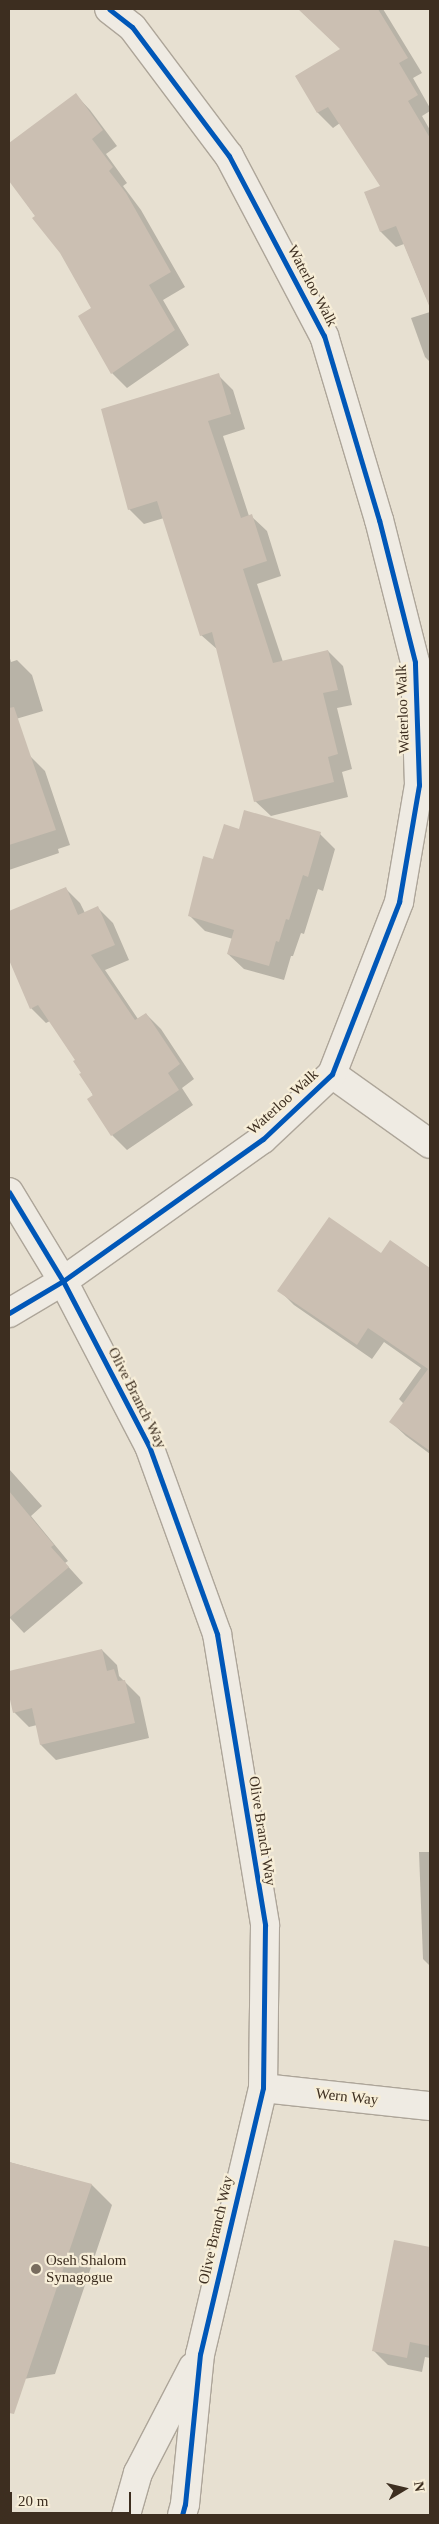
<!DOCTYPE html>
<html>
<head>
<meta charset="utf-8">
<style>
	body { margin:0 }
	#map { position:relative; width:439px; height:2524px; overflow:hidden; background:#e7e0d1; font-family:"Times New Roman",serif }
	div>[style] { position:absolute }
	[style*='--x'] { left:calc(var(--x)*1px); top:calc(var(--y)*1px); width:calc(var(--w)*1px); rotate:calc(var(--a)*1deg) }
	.shadow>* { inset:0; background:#0003 }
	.building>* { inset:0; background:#cbbfb2 }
	.roads { filter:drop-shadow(1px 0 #ada599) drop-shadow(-1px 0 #ada599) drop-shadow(0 1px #ada599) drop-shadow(0 -1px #ada599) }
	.minor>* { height:28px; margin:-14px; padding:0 14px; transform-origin:14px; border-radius:14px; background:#efebe3 }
	.tertiary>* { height:28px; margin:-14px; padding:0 14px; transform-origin:14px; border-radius:14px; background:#efebe3 }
	.cycleway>* { height:5px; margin:-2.5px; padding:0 2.5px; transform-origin:2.5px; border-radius:2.5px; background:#0057b8 }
	.dots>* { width:14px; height:14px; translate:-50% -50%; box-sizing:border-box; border:2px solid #f7eed8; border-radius:50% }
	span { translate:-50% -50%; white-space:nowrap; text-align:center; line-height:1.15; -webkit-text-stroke:4.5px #f7eed8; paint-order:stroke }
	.street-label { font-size:15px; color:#3d2e20 }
	.poi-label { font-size:15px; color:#3d2e20 }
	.left { translate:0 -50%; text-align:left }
	.frame { position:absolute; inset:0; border:10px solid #3d2e20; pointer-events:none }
	.north { position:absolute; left:379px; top:2464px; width:50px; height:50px; -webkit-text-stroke:4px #f7eed8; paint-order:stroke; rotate:81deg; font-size:14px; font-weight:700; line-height:20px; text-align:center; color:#3d2e20 }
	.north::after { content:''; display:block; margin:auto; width:18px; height:22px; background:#3d2e20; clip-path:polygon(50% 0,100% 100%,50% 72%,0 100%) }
	.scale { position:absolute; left:10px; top:2492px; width:121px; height:22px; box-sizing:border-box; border:2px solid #3d2e20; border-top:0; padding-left:6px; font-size:15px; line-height:18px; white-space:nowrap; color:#3d2e20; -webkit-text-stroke:4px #f7eed8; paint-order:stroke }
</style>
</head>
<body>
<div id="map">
	<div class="shadow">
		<i style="clip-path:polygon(299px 9px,383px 9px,422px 73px,413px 78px,430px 108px,430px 111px,422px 116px,430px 130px,430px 307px,404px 244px,396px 247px,381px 232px,365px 193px,382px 186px,340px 123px,333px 128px,318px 113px,296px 76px,342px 50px)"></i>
		<i style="clip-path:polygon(76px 95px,90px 110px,117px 146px,106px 154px,127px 183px,123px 186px,141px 210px,185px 287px,163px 300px,189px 345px,127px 388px,112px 373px,93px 308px,61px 252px,9px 179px,9px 153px)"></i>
		<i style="clip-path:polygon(430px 312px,430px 362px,425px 357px,411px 318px)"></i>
		<i style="clip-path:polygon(218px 375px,233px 390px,245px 429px,223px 436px,249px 516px,251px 516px,267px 531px,281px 576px,257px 584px,283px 662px,328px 651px,343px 666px,352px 705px,337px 708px,352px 769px,342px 772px,348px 797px,271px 816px,255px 801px,218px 650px,201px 635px,164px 518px,144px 524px,129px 509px)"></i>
		<i style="clip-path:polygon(9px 655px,11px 662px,17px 660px,32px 675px,43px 711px,9px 721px)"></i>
		<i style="clip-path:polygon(30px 756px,45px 771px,70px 845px,58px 849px,59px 853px,9px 870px,9px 763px)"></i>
		<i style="clip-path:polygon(240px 830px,320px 834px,335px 849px,323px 891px,318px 889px,304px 934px,301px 933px,293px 956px,291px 956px,284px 980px,244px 969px,228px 954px,233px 939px,205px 931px,190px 916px,214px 861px)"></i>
		<i style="clip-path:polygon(65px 888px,80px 903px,85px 913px,98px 908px,113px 923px,129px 960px,105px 970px,138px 1019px,146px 1014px,161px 1029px,194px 1079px,182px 1088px,193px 1105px,127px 1150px,112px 1135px,76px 1060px,50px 1021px,46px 1023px,31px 1008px,9px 957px,12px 954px,9px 946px,9px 912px)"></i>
		<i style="clip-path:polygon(382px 1255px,424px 1266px,430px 1272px,430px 1292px,416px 1311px,430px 1321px,430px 1454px,406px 1436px,391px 1422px,404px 1404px,399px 1399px,421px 1368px,384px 1342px,372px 1359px,294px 1305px,279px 1290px)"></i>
		<i style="clip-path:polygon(9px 1469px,42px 1506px,31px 1516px,68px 1561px,65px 1563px,83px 1583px,24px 1633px,9px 1617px)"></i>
		<i style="clip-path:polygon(102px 1650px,117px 1665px,119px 1676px,140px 1697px,149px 1738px,56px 1760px,41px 1745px,37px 1725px,29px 1727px,14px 1712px,9px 1689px,9px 1672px)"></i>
		<i style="clip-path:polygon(419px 1852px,430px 1852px,430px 1966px,423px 1959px)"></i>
		<i style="clip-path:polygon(9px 2162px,92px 2185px,112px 2205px,55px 2374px,11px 2381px,9px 2386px)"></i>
		<i style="clip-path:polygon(395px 2241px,430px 2248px,430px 2358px,425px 2357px,422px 2372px,388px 2365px,373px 2350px)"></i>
	</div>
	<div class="building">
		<i style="clip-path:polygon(298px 9px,378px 9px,408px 58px,399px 63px,418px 95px,408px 101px,430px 138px,430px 308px,396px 226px,380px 232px,364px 192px,380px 186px,328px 107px,317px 113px,295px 76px,340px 49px)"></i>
		<i style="clip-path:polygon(76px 93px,103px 130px,92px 139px,113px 167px,109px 171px,126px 193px,171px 272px,149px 285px,175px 330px,111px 374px,78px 316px,91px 308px,60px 253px,32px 218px,35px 216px,9px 181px,9px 143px)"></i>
		<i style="clip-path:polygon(219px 373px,231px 414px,208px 421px,241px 518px,252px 514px,267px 561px,243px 569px,273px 663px,328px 650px,338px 690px,323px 693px,338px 754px,328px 757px,334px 782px,254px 802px,212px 632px,200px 636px,157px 501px,128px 510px,101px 409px)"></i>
		<i style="clip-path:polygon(14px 707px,56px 830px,9px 845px,9px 708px)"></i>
		<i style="clip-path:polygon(244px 810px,321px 832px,308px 877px,303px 875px,289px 920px,286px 919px,279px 942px,276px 941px,269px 966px,227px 954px,234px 930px,188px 916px,203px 856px,213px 859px,224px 824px,239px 829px)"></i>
		<i style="clip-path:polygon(66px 887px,78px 915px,98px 906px,115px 945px,91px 955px,135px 1020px,146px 1013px,180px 1064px,168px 1073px,179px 1090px,111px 1136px,87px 1099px,93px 1095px,79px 1074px,81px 1073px,73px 1061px,75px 1060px,38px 1005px,30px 1009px,9px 960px,9px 911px)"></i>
		<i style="clip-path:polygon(329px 1217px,381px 1253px,390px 1240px,430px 1268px,430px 1451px,389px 1422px,428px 1369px,368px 1328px,357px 1345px,277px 1291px)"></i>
		<i style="clip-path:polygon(9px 1491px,54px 1545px,51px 1547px,69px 1567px,9px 1618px)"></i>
		<i style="clip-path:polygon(102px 1649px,107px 1671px,114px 1669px,118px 1681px,125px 1680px,135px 1723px,40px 1745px,32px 1708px,13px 1713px,9px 1695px,9px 1671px)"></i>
		<i style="clip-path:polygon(9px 2162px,92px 2184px,14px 2414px,9px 2413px)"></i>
		<i style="clip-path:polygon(394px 2240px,430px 2247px,430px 2346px,410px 2342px,407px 2358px,372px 2351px)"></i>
	</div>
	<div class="roads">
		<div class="minor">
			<i style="--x:332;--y:1074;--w:120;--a:35.5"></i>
			<i style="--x:9;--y:1313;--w:63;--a:-30.7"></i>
			<i style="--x:63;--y:1281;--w:245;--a:-35.4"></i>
			<i style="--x:263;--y:1139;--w:95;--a:-43.3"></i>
			<i style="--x:332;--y:1074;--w:185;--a:-68.7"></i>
			<i style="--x:399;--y:902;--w:119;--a:-80.3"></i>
			<i style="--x:419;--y:785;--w:123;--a:-91.9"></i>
			<i style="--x:415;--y:662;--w:146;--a:-104.2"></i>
			<i style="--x:379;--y:520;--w:192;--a:-106.6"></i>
			<i style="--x:324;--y:336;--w:204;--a:-117.8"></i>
			<i style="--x:229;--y:156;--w:161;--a:-126.9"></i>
			<i style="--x:132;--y:27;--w:29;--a:-142"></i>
			<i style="--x:263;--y:2088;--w:168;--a:6.2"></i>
		</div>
		<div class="tertiary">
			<i style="--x:9;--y:1192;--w:104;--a:58.8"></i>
			<i style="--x:63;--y:1281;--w:186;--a:62.5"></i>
			<i style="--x:149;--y:1446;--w:200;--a:70.1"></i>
			<i style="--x:217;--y:1634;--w:295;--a:80.6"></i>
			<i style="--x:265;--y:1925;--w:163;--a:90.7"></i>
			<i style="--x:263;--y:2088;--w:273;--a:103.3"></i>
			<i style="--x:200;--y:2354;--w:151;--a:95.7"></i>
			<i style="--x:185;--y:2504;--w:11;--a:105"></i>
			<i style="--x:126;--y:2515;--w:44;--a:-74.1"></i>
			<i style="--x:138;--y:2473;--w:119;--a:-62.6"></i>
		</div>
	</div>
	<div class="cycleway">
		<i style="--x:9;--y:1192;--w:104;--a:58.8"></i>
		<i style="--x:63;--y:1281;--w:186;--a:62.5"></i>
		<i style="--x:149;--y:1446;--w:200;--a:70.1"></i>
		<i style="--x:217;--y:1634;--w:295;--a:80.6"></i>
		<i style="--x:265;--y:1925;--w:163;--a:90.7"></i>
		<i style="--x:263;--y:2088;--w:273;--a:103.3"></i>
		<i style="--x:200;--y:2354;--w:151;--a:95.7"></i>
		<i style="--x:185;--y:2504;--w:11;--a:105"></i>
		<i style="--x:9;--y:1313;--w:63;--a:-30.7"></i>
		<i style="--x:63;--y:1281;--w:245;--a:-35.4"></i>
		<i style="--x:263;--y:1139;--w:95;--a:-43.3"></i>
		<i style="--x:332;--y:1074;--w:185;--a:-68.7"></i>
		<i style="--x:399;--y:902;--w:119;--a:-80.3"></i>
		<i style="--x:419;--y:785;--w:123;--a:-91.9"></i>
		<i style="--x:415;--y:662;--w:146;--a:-104.2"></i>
		<i style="--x:379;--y:520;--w:192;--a:-106.6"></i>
		<i style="--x:324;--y:336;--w:204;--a:-117.8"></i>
		<i style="--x:229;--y:156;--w:161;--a:-126.9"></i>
		<i style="--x:132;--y:27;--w:29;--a:-142"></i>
	</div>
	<div class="dots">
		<i style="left:36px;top:2269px;background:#786c5e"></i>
	</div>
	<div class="street-label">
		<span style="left:312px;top:286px;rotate:62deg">Waterloo Walk</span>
		<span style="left:403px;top:709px;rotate:-92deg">Waterloo Walk</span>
		<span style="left:283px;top:1102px;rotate:-42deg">Waterloo Walk</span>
		<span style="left:137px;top:1398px;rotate:63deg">Olive Branch Way</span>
		<span style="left:262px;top:1831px;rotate:81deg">Olive Branch Way</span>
		<span style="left:347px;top:2097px;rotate:6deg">Wern Way</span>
		<span style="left:216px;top:2230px;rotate:-77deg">Olive Branch Way</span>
	</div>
	<div class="poi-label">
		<span class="left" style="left:46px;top:2269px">Oseh Shalom<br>Synagogue</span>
	</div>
	<div class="frame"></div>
	<div class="north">N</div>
	<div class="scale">20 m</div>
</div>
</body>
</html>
